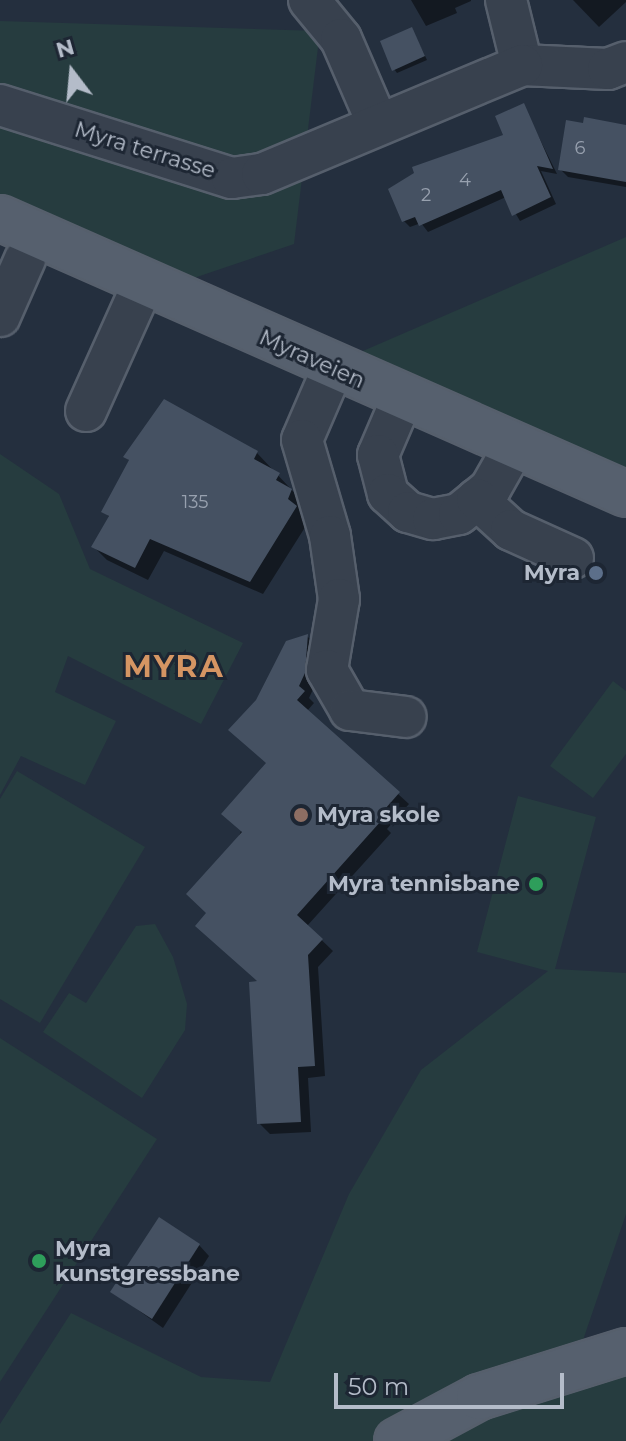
<!DOCTYPE html>
<html>
<head>
<meta charset="utf-8">
<style>
	body { margin:0 }
	#map { position:relative; width:626px; height:1441px; overflow:hidden; background:#242f3e; font-family:Montserrat,sans-serif }
	div>[style] { position:absolute }
	[style*='--x'] { left:calc(var(--x)*1px); top:calc(var(--y)*1px); width:calc(var(--w)*1px); rotate:calc(var(--a)*1deg) }
	.green>* { inset:0; background:#263c3f }
	.shadow>* { inset:0; background:#0007 }
	.building>* { inset:0; background:#455162 }
	.roads { filter:drop-shadow(2px 0 #565f6c) drop-shadow(-2px 0 #565f6c) drop-shadow(0 2px #565f6c) drop-shadow(0 -2px #565f6c) }
	.minor>* { height:40px; margin:-20px; padding:0 20px; transform-origin:20px; border-radius:20px; background:#38414e }
	.major>* { height:44px; margin:-22px; padding:0 22px; transform-origin:22px; border-radius:22px; background:#56606e }
	.dots>* { width:22px; height:22px; translate:-50% -50%; box-sizing:border-box; border:4px solid #1d2633; border-radius:50% }
	span { translate:-50% -50%; white-space:nowrap; text-align:center; line-height:1.15; -webkit-text-stroke:6px #1d2633; paint-order:stroke }
	.number-label { font-size:18px; color:#98a1af }
	.number-label span { -webkit-text-stroke-width:0 }
	.street-label { font-size:22px; color:#b4bcc9 }
	.poi-label { font-size:22px; color:#b4bcc9; font-weight:700 }
	.right { translate:-100% -50%; text-align:right }
	.left { translate:0 -50%; text-align:left }
	.district-label { font-size:30px; color:#d59563; font-weight:700; letter-spacing:2px }
	.north { position:absolute; left:32px; top:32px; width:80px; height:80px; -webkit-text-stroke:6px #1d2633; paint-order:stroke; rotate:344deg; font-size:22px; font-weight:700; line-height:32px; text-align:center; color:#b4bcc9 }
	.north::after { content:''; display:block; margin:auto; width:28px; height:36px; background:#b4bcc9; clip-path:polygon(50% 0,100% 100%,50% 72%,0 100%) }
	.scale { position:absolute; left:334px; top:1373px; width:230px; height:36px; box-sizing:border-box; border:4px solid #b4bcc9; border-top:0; padding-left:10px; font-size:24px; line-height:28px; white-space:nowrap; color:#b4bcc9; -webkit-text-stroke:6px #1d2633; paint-order:stroke }
</style>
</head>
<body>
<div id="map">
	<div class="green">
		<i style="clip-path:polygon(0 21px,320px 31px,294px 244px,188px 280px,0 229px)"></i>
		<i style="clip-path:polygon(626px 237px,626px 477px,349px 357px)"></i>
		<i style="clip-path:polygon(0 454px,59px 494px,90px 569px,243px 643px,201px 724px,68px 656px,55px 692px,116px 721px,85px 785px,21px 756px,0 795px)"></i>
		<i style="clip-path:polygon(613px 681px,626px 691px,626px 754px,593px 798px,550px 766px)"></i>
		<i style="clip-path:polygon(17px 771px,145px 847px,40px 1023px,0 999px,0 799px)"></i>
		<i style="clip-path:polygon(518px 796px,596px 817px,555px 969px,626px 973px,626px 1214px,581px 1346px,626px 1339px,626px 1441px,0 1441px,0 1424px,71px 1313px,201px 1377px,270px 1382px,349px 1194px,421px 1070px,548px 971px,477px 952px)"></i>
		<i style="clip-path:polygon(155px 924px,173px 957px,187px 1004px,185px 1030px,142px 1098px,43px 1032px,69px 993px,86px 1003px,136px 926px)"></i>
		<i style="clip-path:polygon(0 1038px,157px 1139px,0 1382px)"></i>
	</div>
	<div class="shadow">
		<i style="clip-path:polygon(411px 0,471px 0,471px 1px,455px 8px,457px 13px,426px 26px)"></i>
		<i style="clip-path:polygon(573px 0,626px 0,626px 2px,599px 27px)"></i>
		<i style="clip-path:polygon(412px 29px,427px 60px,397px 73px,394px 69px)"></i>
		<i style="clip-path:polygon(523px 105px,557px 174px,541px 171px,556px 204px,520px 221px,506px 197px,428px 232px,421px 223px,410px 227px,404px 221px,506px 136px)"></i>
		<i style="clip-path:polygon(626px 127px,626px 187px,568px 177px,560px 169px)"></i>
		<i style="clip-path:polygon(257px 453px,305px 504px,301px 512px,309px 521px,263px 594px,164px 551px,148px 580px,107px 560px,94px 547px,110px 518px,104px 511px,131px 462px,126px 457px)"></i>
		<i style="clip-path:polygon(307px 636px,318px 647px,315px 685px,309px 698px,314px 703px,307px 711px,409px 804px,387px 829px,391px 833px,307px 926px,333px 951px,318px 967px,325px 1076px,308px 1078px,311px 1132px,270px 1134px,259px 1123px,260px 983px,208px 913px,268px 764px,257px 701px)"></i>
		<i style="clip-path:polygon(199px 1245px,209px 1256px,163px 1328px,113px 1292px)"></i>
	</div>
	<div class="building">
		<i style="clip-path:polygon(412px 27px,425px 56px,392px 71px,380px 41px)"></i>
		<i style="clip-path:polygon(524px 103px,553px 169px,537px 166px,551px 197px,512px 216px,501px 190px,419px 226px,415px 217px,402px 222px,388px 189px,414px 173px,412px 167px,503px 135px,495px 116px)"></i>
		<i style="clip-path:polygon(584px 117px,626px 125px,626px 182px,558px 170px,566px 120px,583px 123px)"></i>
		<i style="clip-path:polygon(164px 399px,258px 451px,254px 459px,280px 473px,276px 480px,292px 489px,288px 499px,297px 506px,250px 582px,150px 539px,135px 568px,91px 547px,109px 516px,101px 512px,129px 460px,123px 457px)"></i>
		<i style="clip-path:polygon(308px 634px,305px 673px,299px 686px,305px 691px,297px 700px,400px 792px,378px 817px,381px 821px,297px 915px,323px 939px,308px 955px,315px 1066px,298px 1067px,301px 1122px,257px 1124px,249px 982px,257px 981px,195px 926px,206px 913px,186px 894px,242px 832px,221px 814px,266px 763px,228px 730px,256px 700px,286px 641px)"></i>
		<i style="clip-path:polygon(159px 1217px,200px 1244px,152px 1319px,110px 1292px)"></i>
	</div>
	<div class="roads">
		<div class="minor">
			<i style="--x:309;--y:0;--w:50;--a:50.6"></i>
			<i style="--x:341;--y:39;--w:90;--a:66.6"></i>
			<i style="--x:506;--y:0;--w:67;--a:76.2"></i>
			<i style="--x:522;--y:65;--w:86;--a:2.7"></i>
			<i style="--x:608;--y:69;--w:19;--a:-21"></i>
			<i style="--x:0;--y:105;--w:243;--a:17.5"></i>
			<i style="--x:232;--y:178;--w:30;--a:-8"></i>
			<i style="--x:262;--y:174;--w:282;--a:-22.7"></i>
			<i style="--x:0;--y:316;--w:62;--a:-66.3"></i>
			<i style="--x:333;--y:368;--w:78;--a:113.3"></i>
			<i style="--x:302;--y:440;--w:100;--a:73.7"></i>
			<i style="--x:330;--y:536;--w:64;--a:81.9"></i>
			<i style="--x:339;--y:599;--w:72;--a:99.6"></i>
			<i style="--x:327;--y:670;--w:46;--a:60.1"></i>
			<i style="--x:350;--y:710;--w:56;--a:7.1"></i>
			<i style="--x:402;--y:399;--w:61;--a:113.2"></i>
			<i style="--x:378;--y:455;--w:40;--a:75.6"></i>
			<i style="--x:388;--y:494;--w:27;--a:42"></i>
			<i style="--x:408;--y:512;--w:26;--a:16"></i>
			<i style="--x:433;--y:519;--w:26;--a:-11"></i>
			<i style="--x:459;--y:514;--w:40;--a:-39"></i>
			<i style="--x:490;--y:489;--w:51;--a:-60.4"></i>
			<i style="--x:86;--y:411;--w:139;--a:-65.8"></i>
			<i style="--x:477;--y:499;--w:46;--a:42.4"></i>
			<i style="--x:511;--y:530;--w:68;--a:24.3"></i>
		</div>
		<div class="major">
			<i style="--x:0;--y:218;--w:684;--a:23.79"></i>
			<i style="--x:397;--y:1441;--w:93;--a:-28.2"></i>
			<i style="--x:479;--y:1397;--w:154;--a:-17.4"></i>
		</div>
	</div>
	<div class="dots">
		<i style="left:596px;top:573px;background:#5c6f8a"></i>
		<i style="left:301px;top:815px;background:#8d6e63"></i>
		<i style="left:536px;top:884px;background:#2e9e5b"></i>
		<i style="left:39px;top:1261px;background:#2e9e5b"></i>
	</div>
	<div class="number-label">
		<span style="left:580px;top:148px">6</span>
		<span style="left:465px;top:180px">4</span>
		<span style="left:426px;top:195px">2</span>
		<span style="left:195px;top:502px">135</span>
	</div>
	<div class="street-label">
		<span style="left:145px;top:150px;rotate:17deg">Myra terrasse</span>
		<span style="left:312px;top:359px;rotate:24deg">Myraveien</span>
	</div>
	<div class="poi-label">
		<span class="right" style="left:580px;top:573px">Myra</span>
		<span class="left" style="left:317px;top:815px">Myra skole</span>
		<span class="right" style="left:520px;top:884px">Myra tennisbane</span>
		<span class="left" style="left:55px;top:1261px">Myra<br>kunstgressbane</span>
	</div>
	<div class="district-label">
		<span style="left:174px;top:667px">MYRA</span>
	</div>
	<div class="north">N</div>
	<div class="scale">50 m</div>
</div>
</body>
</html>
